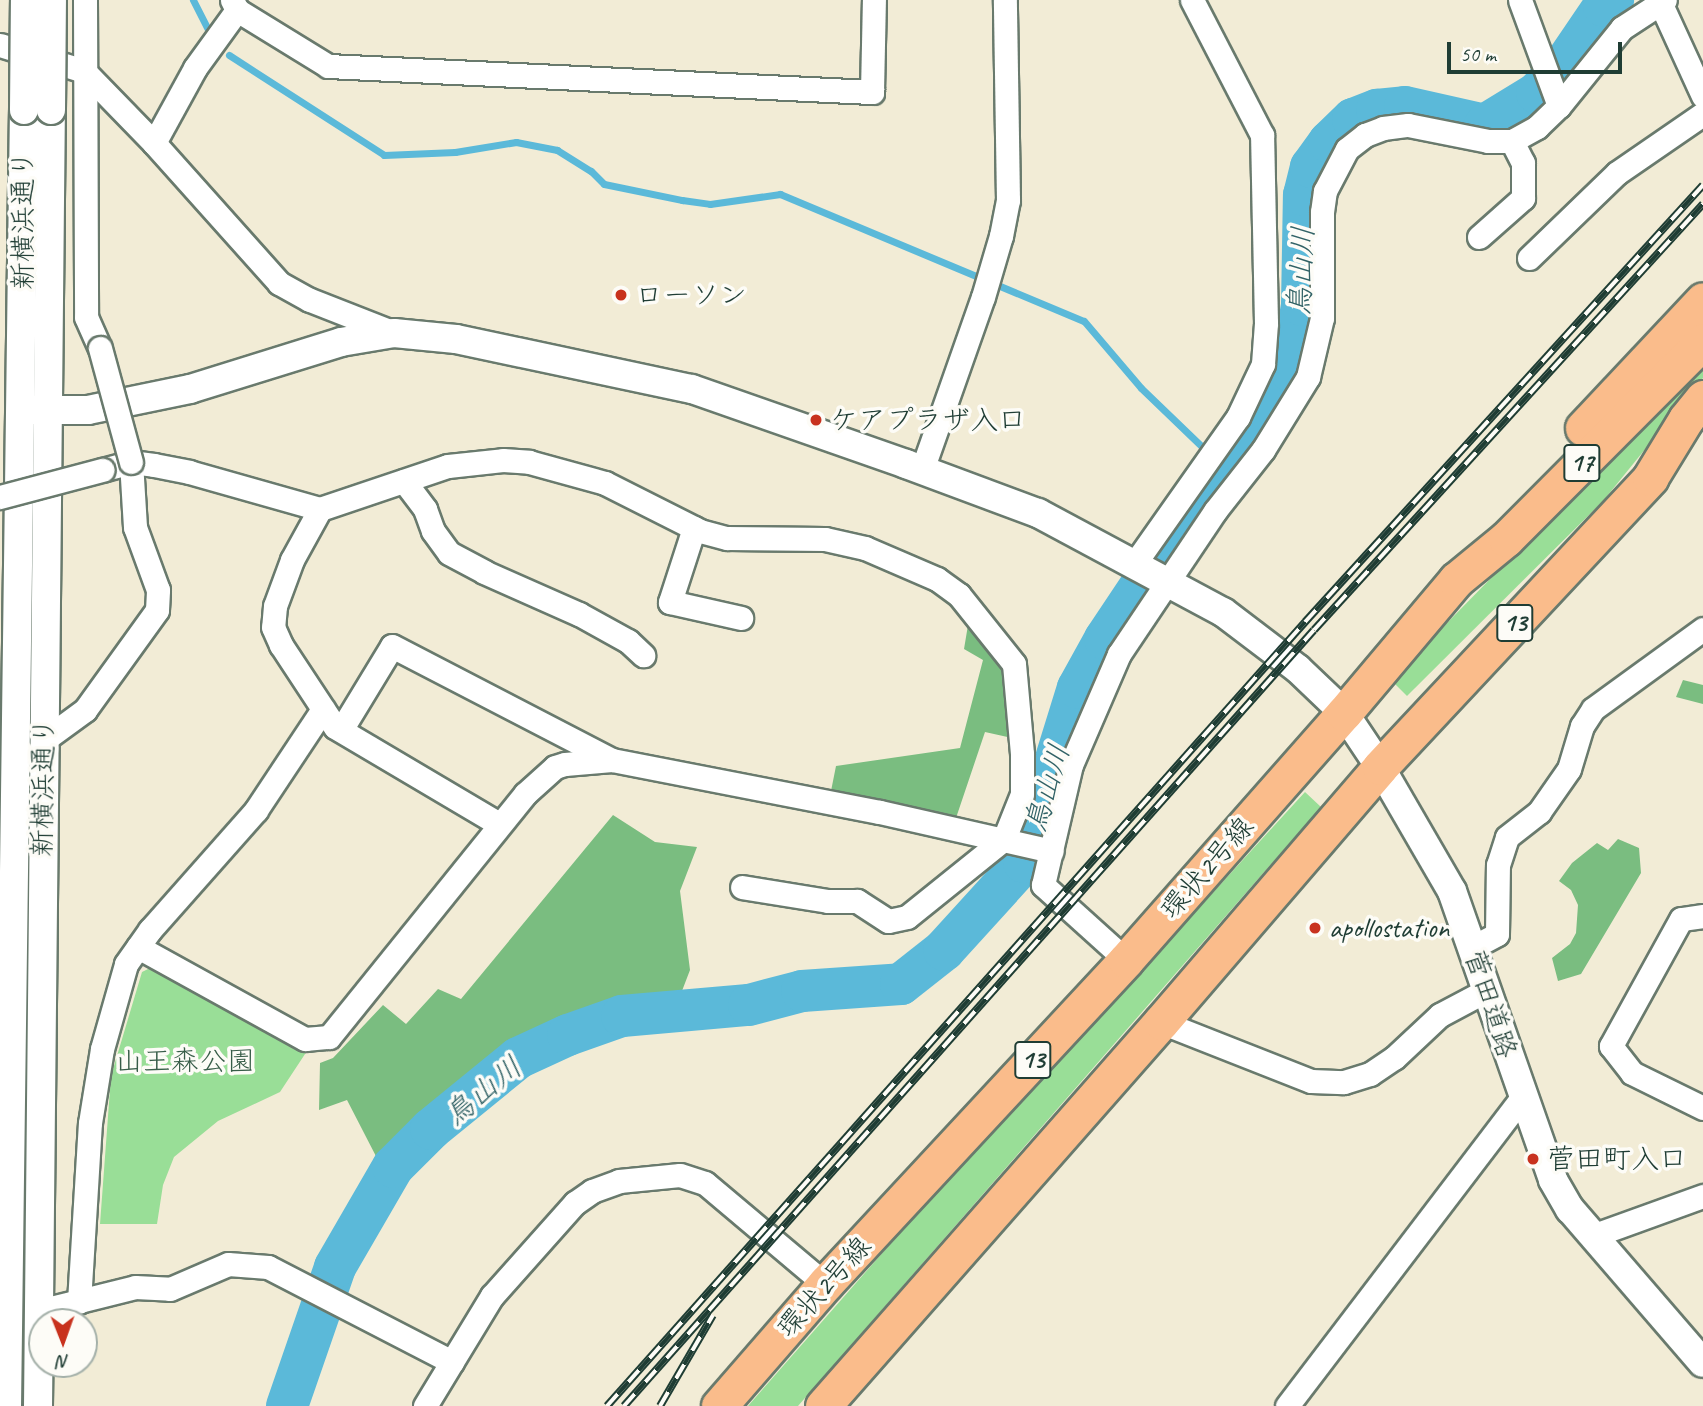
<!DOCTYPE html>
<html>
<head>
<meta charset="utf-8">
<style>
	body { margin:0 }
	#map { position:relative; width:1703px; height:1406px; overflow:hidden; background:#f2ecd6; font-family:Caveat,"Klee One",sans-serif }
	div>[style] { position:absolute }
	[style*='--x'] { left:calc(var(--x)*1px); top:calc(var(--y)*1px); width:calc(var(--w)*1px); rotate:calc(var(--a)*1deg) }
	.green>* { inset:0; background:#99de97 }
	.forest>* { inset:0; background:#7abd80 }
	.stream>* { height:7px; margin:-3.5px; padding:0 3.5px; transform-origin:3.5px; border-radius:3.5px; background:#5bb9d9 }
	.river>* { height:42px; margin:-21px; padding:0 21px; transform-origin:21px; border-radius:21px; background:#5bb9d9 }
	.roads { filter:drop-shadow(2px 0 #697a6d) drop-shadow(-2px 0 #697a6d) drop-shadow(0 2px #697a6d) drop-shadow(0 -2px #697a6d) }
	.minor>* { height:23px; margin:-11.5px; padding:0 11.5px; transform-origin:11.5px; border-radius:11.5px; background:#fff }
	.tertiary>* { height:28px; margin:-14px; padding:0 14px; transform-origin:14px; border-radius:14px; background:#fff }
	.primary>* { height:35px; margin:-17.5px; padding:0 17.5px; transform-origin:17.5px; border-radius:17.5px; background:#fabc8b }
	.rail>* { height:8px; margin-top:-4px; transform-origin:0; background:repeating-linear-gradient(90deg,#fdfcf7 0 16px,#1f3d34 0 32px); box-sizing:border-box; border-block:2px solid #1f3d34 }
	.bridges { filter:drop-shadow(2px 0 #697a6d) drop-shadow(-2px 0 #697a6d) drop-shadow(0 2px #697a6d) drop-shadow(0 -2px #697a6d) }
	.minor-bridge>* { height:23px; margin:-11.5px; padding:0 11.5px; transform-origin:11.5px; border-radius:11.5px; background:#fff }
	.tertiary-bridge>* { height:28px; margin:-14px; padding:0 14px; transform-origin:14px; border-radius:14px; background:#fff }
	.dots>* { width:19px; height:19px; translate:-50% -50%; box-sizing:border-box; border:4px solid #fdfcf7; border-radius:50% }
	span { translate:-50% -50%; white-space:nowrap; text-align:center; line-height:1.15; -webkit-text-stroke:7px #fdfcf7; paint-order:stroke }
	.shield-label span { padding:2px 5px; background:#fdfcf7; border:2px solid; border-radius:5px; -webkit-text-stroke-width:0 }
	.shield-label { font-size:26px; color:#1f3d34; font-weight:700 }
	.street-label { font-size:28px; color:#1f3d34 }
	.poi-label { font-size:28px; color:#1f3d34 }
	.left { translate:0 -50%; text-align:left }
	.park-label { font-size:28px; color:#375d48 }
	.water-label { font-size:30px; color:#316266; font-style:italic }
	.north { position:absolute; left:28px; top:1308px; width:70px; height:70px; box-sizing:border-box; background:#fdfcf7; border:2px solid #a4b0a9; border-radius:50%; rotate:179deg; font-size:19px; font-weight:700; line-height:28px; text-align:center; color:#1f3d34 }
	.north::after { content:''; display:block; margin:auto; width:24px; height:32px; background:#c8321e; clip-path:polygon(50% 0,100% 100%,50% 72%,0 100%) }
	.scale { position:absolute; left:1447px; top:42px; width:175px; height:32px; box-sizing:border-box; border:4px solid #1f3d34; border-top:0; padding-left:9px; font-size:21px; line-height:24px; white-space:nowrap; color:#1f3d34; -webkit-text-stroke:5px #fdfcf7; paint-order:stroke }
</style>
</head>
<body>
<div id="map">
	<div class="green">
		<i style="clip-path:polygon(1703px 362px,1703px 378px,1603px 501px,1407px 696px,1391px 680px)"></i>
		<i style="clip-path:polygon(1305px 792px,1321px 807px,798px 1406px,748px 1406px,1043px 1070px,1134px 979px)"></i>
		<i style="clip-path:polygon(152px 967px,307px 1051px,280px 1092px,218px 1121px,174px 1157px,163px 1185px,157px 1224px,100px 1224px,111px 1076px,142px 972px)"></i>
	</div>
	<div class="forest">
		<i style="clip-path:polygon(969px 619px,996px 653px,1009px 680px,1012px 738px,985px 732px,956px 818px,831px 791px,836px 766px,960px 748px,983px 660px,964px 649px)"></i>
		<i style="clip-path:polygon(1683px 680px,1703px 685px,1703px 704px,1676px 697px)"></i>
		<i style="clip-path:polygon(613px 815px,655px 842px,697px 847px,680px 891px,690px 970px,677px 1004px,616px 1009px,508px 1050px,380px 1164px,347px 1100px,319px 1110px,320px 1063px,333px 1058px,383px 1005px,406px 1024px,438px 989px,461px 999px)"></i>
		<i style="clip-path:polygon(1618px 839px,1639px 848px,1641px 873px,1581px 974px,1558px 981px,1552px 958px,1570px 944px,1576px 933px,1578px 905px,1571px 890px,1559px 881px,1572px 863px,1597px 843px,1608px 850px)"></i>
	</div>
	<div class="stream">
		<i style="--x:193;--y:0;--w:36;--a:63"></i>
		<i style="--x:229;--y:55;--w:184;--a:32.8"></i>
		<i style="--x:384;--y:155;--w:71;--a:-2.4"></i>
		<i style="--x:455;--y:152;--w:62;--a:-9.3"></i>
		<i style="--x:516;--y:142;--w:42;--a:11"></i>
		<i style="--x:557;--y:150;--w:40;--a:32"></i>
		<i style="--x:591;--y:171;--w:18;--a:45"></i>
		<i style="--x:604;--y:184;--w:80;--a:11.6"></i>
		<i style="--x:682;--y:200;--w:28;--a:8"></i>
		<i style="--x:710;--y:204;--w:71;--a:-8.1"></i>
		<i style="--x:780;--y:194;--w:329;--a:22.7"></i>
		<i style="--x:1084;--y:321;--w:88;--a:49.6"></i>
		<i style="--x:1141;--y:388;--w:115;--a:43.9"></i>
	</div>
	<div class="river">
		<i style="--x:287;--y:1406;--w:147;--a:-70.9"></i>
		<i style="--x:335;--y:1267;--w:116;--a:-59.9"></i>
		<i style="--x:393;--y:1167;--w:54;--a:-45"></i>
		<i style="--x:431;--y:1129;--w:112;--a:-39.2"></i>
		<i style="--x:518;--y:1058;--w:55;--a:-24.7"></i>
		<i style="--x:568;--y:1035;--w:57;--a:-19.4"></i>
		<i style="--x:622;--y:1016;--w:127;--a:-5"></i>
		<i style="--x:749;--y:1005;--w:55;--a:-14.8"></i>
		<i style="--x:802;--y:991;--w:99;--a:-4"></i>
		<i style="--x:901;--y:984;--w:55;--a:-38.3"></i>
		<i style="--x:944;--y:950;--w:119;--a:-47.7"></i>
		<i style="--x:1024;--y:862;--w:182;--a:-72.8"></i>
		<i style="--x:1078;--y:688;--w:56;--a:-61.1"></i>
		<i style="--x:1105;--y:639;--w:177;--a:-56.3"></i>
		<i style="--x:1203;--y:492;--w:55;--a:-48.7"></i>
		<i style="--x:1239;--y:451;--w:95;--a:-57"></i>
		<i style="--x:1291;--y:371;--w:67;--a:-80.5"></i>
		<i style="--x:1302;--y:305;--w:110;--a:-89"></i>
		<i style="--x:1304;--y:195;--w:29;--a:-76"></i>
		<i style="--x:1311;--y:167;--w:31;--a:-54"></i>
		<i style="--x:1329;--y:142;--w:33;--a:-44"></i>
		<i style="--x:1353;--y:119;--w:26;--a:-21"></i>
		<i style="--x:1377;--y:110;--w:28;--a:-6"></i>
		<i style="--x:1405;--y:107;--w:82;--a:12.7"></i>
		<i style="--x:1485;--y:125;--w:61;--a:-31.6"></i>
		<i style="--x:1537;--y:93;--w:42;--a:-46.9"></i>
		<i style="--x:1566;--y:62;--w:68;--a:-55.8"></i>
		<i style="--x:1604;--y:6;--w:11;--a:-34"></i>
	</div>
	<div class="roads">
		<div class="minor">
			<i style="--x:85;--y:0;--w:317;--a:89.8"></i>
			<i style="--x:86;--y:317;--w:34;--a:66"></i>
			<i style="--x:232;--y:0;--w:11;--a:63"></i>
			<i style="--x:237;--y:10;--w:107;--a:31.6"></i>
			<i style="--x:328;--y:66;--w:545;--a:2.74"></i>
			<i style="--x:872;--y:92;--w:92;--a:-88.8"></i>
			<i style="--x:1660;--y:2;--w:103;--a:65.4"></i>
			<i style="--x:0;--y:45;--w:88;--a:17.2"></i>
			<i style="--x:84;--y:71;--w:100;--a:45.8"></i>
			<i style="--x:154;--y:143;--w:188;--a:48.2"></i>
			<i style="--x:279;--y:283;--w:35;--a:29"></i>
			<i style="--x:310;--y:300;--w:90;--a:21.4"></i>
			<i style="--x:1559;--y:106;--w:100;--a:-51.1"></i>
			<i style="--x:1622;--y:28;--w:51;--a:-33.1"></i>
			<i style="--x:154;--y:143;--w:85;--a:-61.3"></i>
			<i style="--x:195;--y:68;--w:72;--a:-54.1"></i>
			<i style="--x:1479;--y:237;--w:59;--a:-41.6"></i>
			<i style="--x:1523;--y:198;--w:35;--a:-90"></i>
			<i style="--x:1523;--y:163;--w:25;--a:-117"></i>
			<i style="--x:1529;--y:258;--w:122;--a:-44"></i>
			<i style="--x:1617;--y:173;--w:104;--a:-34.5"></i>
			<i style="--x:102;--y:470;--w:30;--a:-15"></i>
			<i style="--x:131;--y:462;--w:23;--a:7"></i>
			<i style="--x:154;--y:465;--w:36;--a:11"></i>
			<i style="--x:189;--y:472;--w:136;--a:15.8"></i>
			<i style="--x:320;--y:509;--w:135;--a:-18.6"></i>
			<i style="--x:448;--y:466;--w:55;--a:-6.2"></i>
			<i style="--x:503;--y:460;--w:26;--a:4"></i>
			<i style="--x:529;--y:462;--w:79;--a:15.4"></i>
			<i style="--x:605;--y:483;--w:106;--a:26.8"></i>
			<i style="--x:700;--y:531;--w:28;--a:15"></i>
			<i style="--x:727;--y:538;--w:98;--a:0.6"></i>
			<i style="--x:825;--y:539;--w:41;--a:12.7"></i>
			<i style="--x:865;--y:548;--w:78;--a:23.3"></i>
			<i style="--x:937;--y:579;--w:27;--a:36"></i>
			<i style="--x:959;--y:595;--w:88;--a:51.4"></i>
			<i style="--x:1014;--y:664;--w:90;--a:84.9"></i>
			<i style="--x:1022;--y:754;--w:40;--a:90"></i>
			<i style="--x:1022;--y:794;--w:48;--a:111.8"></i>
			<i style="--x:1004;--y:839;--w:124;--a:141.2"></i>
			<i style="--x:907;--y:917;--w:19;--a:168"></i>
			<i style="--x:888;--y:921;--w:37;--a:-147"></i>
			<i style="--x:857;--y:901;--w:29;--a:180"></i>
			<i style="--x:828;--y:901;--w:87;--a:-170.8"></i>
			<i style="--x:922;--y:470;--w:183;--a:-70.6"></i>
			<i style="--x:983;--y:297;--w:64;--a:-73.6"></i>
			<i style="--x:1001;--y:236;--w:37;--a:-79"></i>
			<i style="--x:1008;--y:200;--w:200;--a:-90.9"></i>
			<i style="--x:404;--y:481;--w:35;--a:53"></i>
			<i style="--x:425;--y:509;--w:23;--a:70"></i>
			<i style="--x:433;--y:531;--w:27;--a:54"></i>
			<i style="--x:449;--y:553;--w:40;--a:28"></i>
			<i style="--x:484;--y:572;--w:104;--a:23.9"></i>
			<i style="--x:579;--y:614;--w:56;--a:28.9"></i>
			<i style="--x:628;--y:641;--w:21;--a:43"></i>
			<i style="--x:320;--y:509;--w:58;--a:118.8"></i>
			<i style="--x:292;--y:560;--w:49;--a:110.3"></i>
			<i style="--x:275;--y:606;--w:21;--a:95"></i>
			<i style="--x:273;--y:627;--w:20;--a:66"></i>
			<i style="--x:281;--y:645;--w:98;--a:56.6"></i>
			<i style="--x:335;--y:727;--w:191;--a:30.6"></i>
			<i style="--x:694;--y:528;--w:78;--a:108"></i>
			<i style="--x:670;--y:602;--w:73;--a:12.7"></i>
			<i style="--x:1135;--y:563;--w:179;--a:-54.8"></i>
			<i style="--x:1238;--y:417;--w:59;--a:-64.7"></i>
			<i style="--x:1263;--y:364;--w:41;--a:-85.8"></i>
			<i style="--x:1266;--y:323;--w:188;--a:-91.2"></i>
			<i style="--x:1262;--y:135;--w:152;--a:-117.4"></i>
			<i style="--x:341;--y:730;--w:98;--a:-58.7"></i>
			<i style="--x:392;--y:646;--w:248;--a:27.4"></i>
			<i style="--x:44;--y:740;--w:51;--a:-36.2"></i>
			<i style="--x:85;--y:710;--w:123;--a:-54.2"></i>
			<i style="--x:157;--y:610;--w:20;--a:-87"></i>
			<i style="--x:158;--y:590;--w:67;--a:-110.1"></i>
			<i style="--x:135;--y:527;--w:65;--a:-93.5"></i>
			<i style="--x:1703;--y:916;--w:22;--a:172"></i>
			<i style="--x:1681;--y:919;--w:145;--a:118.9"></i>
			<i style="--x:1611;--y:1046;--w:34;--a:52"></i>
			<i style="--x:1632;--y:1073;--w:79;--a:26.2"></i>
			<i style="--x:138;--y:947;--w:191;--a:28.9"></i>
			<i style="--x:305;--y:1039;--w:24;--a:-5"></i>
			<i style="--x:329;--y:1037;--w:312;--a:-51.1"></i>
			<i style="--x:525;--y:794;--w:40;--a:-42"></i>
			<i style="--x:555;--y:767;--w:10;--a:-17"></i>
			<i style="--x:565;--y:764;--w:47;--a:-4.9"></i>
			<i style="--x:612;--y:760;--w:273;--a:11"></i>
			<i style="--x:880;--y:812;--w:176;--a:12.8"></i>
			<i style="--x:1473;--y:947;--w:27;--a:-28"></i>
			<i style="--x:1497;--y:934;--w:69;--a:-89.2"></i>
			<i style="--x:1498;--y:865;--w:29;--a:-72"></i>
			<i style="--x:1507;--y:837;--w:41;--a:-38"></i>
			<i style="--x:1539;--y:812;--w:52;--a:-55.1"></i>
			<i style="--x:1569;--y:769;--w:45;--a:-73.2"></i>
			<i style="--x:1582;--y:726;--w:20;--a:-57"></i>
			<i style="--x:1593;--y:709;--w:136;--a:-36"></i>
			<i style="--x:1126;--y:960;--w:112;--a:-137.9"></i>
			<i style="--x:1043;--y:885;--w:123;--a:-76.9"></i>
			<i style="--x:1071;--y:765;--w:121;--a:-66.6"></i>
			<i style="--x:1119;--y:654;--w:172;--a:-56.1"></i>
			<i style="--x:1215;--y:511;--w:78;--a:-51.8"></i>
			<i style="--x:1263;--y:450;--w:86;--a:-58.3"></i>
			<i style="--x:1308;--y:377;--w:61;--a:-76.7"></i>
			<i style="--x:1322;--y:318;--w:106;--a:-90"></i>
			<i style="--x:1322;--y:212;--w:21;--a:-82"></i>
			<i style="--x:1325;--y:191;--w:47;--a:-62.4"></i>
			<i style="--x:1347;--y:149;--w:23;--a:-38"></i>
			<i style="--x:1365;--y:135;--w:19;--a:-21"></i>
			<i style="--x:1383;--y:128;--w:25;--a:-7"></i>
			<i style="--x:1408;--y:125;--w:82;--a:11.3"></i>
			<i style="--x:1488;--y:141;--w:24;--a:0"></i>
			<i style="--x:1512;--y:141;--w:29;--a:-29"></i>
			<i style="--x:1537;--y:127;--w:30;--a:-44"></i>
			<i style="--x:1559;--y:106;--w:113;--a:-110.2"></i>
			<i style="--x:1161;--y:1022;--w:161;--a:21.5"></i>
			<i style="--x:1311;--y:1081;--w:33;--a:2"></i>
			<i style="--x:1344;--y:1082;--w:27;--a:-17"></i>
			<i style="--x:1370;--y:1074;--w:29;--a:-34"></i>
			<i style="--x:1394;--y:1058;--w:63;--a:-43.1"></i>
			<i style="--x:1440;--y:1015;--w:53;--a:-28"></i>
			<i style="--x:1595;--y:1235;--w:115;--a:-19.9"></i>
			<i style="--x:79;--y:1302;--w:179;--a:-86.5"></i>
			<i style="--x:90;--y:1123;--w:75;--a:-80.8"></i>
			<i style="--x:102;--y:1049;--w:88;--a:-74.2"></i>
			<i style="--x:126;--y:964;--w:42;--a:-54.8"></i>
			<i style="--x:150;--y:930;--w:160;--a:-48.5"></i>
			<i style="--x:256;--y:810;--w:121;--a:-56.4"></i>
			<i style="--x:39;--y:1311;--w:99;--a:-14"></i>
			<i style="--x:135;--y:1287;--w:35;--a:3"></i>
			<i style="--x:170;--y:1289;--w:63;--a:-23.3"></i>
			<i style="--x:228;--y:1264;--w:40;--a:4.3"></i>
			<i style="--x:268;--y:1267;--w:207;--a:27.3"></i>
			<i style="--x:425;--y:1406;--w:129;--a:-58.7"></i>
			<i style="--x:492;--y:1296;--w:125;--a:-48.3"></i>
			<i style="--x:575;--y:1203;--w:21;--a:-35"></i>
			<i style="--x:592;--y:1191;--w:29;--a:-20"></i>
			<i style="--x:619;--y:1181;--w:61;--a:-5.6"></i>
			<i style="--x:680;--y:1175;--w:26;--a:18"></i>
			<i style="--x:705;--y:1183;--w:157;--a:40.1"></i>
			<i style="--x:1287;--y:1406;--w:388;--a:-52.7"></i>
		</div>
		<div class="tertiary">
			<i style="--x:22;--y:410;--w:66;--a:0"></i>
			<i style="--x:88;--y:410;--w:104;--a:-11.6"></i>
			<i style="--x:190;--y:389;--w:158;--a:-17.3"></i>
			<i style="--x:341;--y:342;--w:54;--a:-9.6"></i>
			<i style="--x:394;--y:333;--w:62;--a:5.5"></i>
			<i style="--x:456;--y:339;--w:241;--a:12"></i>
			<i style="--x:692;--y:389;--w:227;--a:19.3"></i>
			<i style="--x:906;--y:464;--w:141;--a:20.4"></i>
			<i style="--x:1038;--y:513;--w:210;--a:28.2"></i>
			<i style="--x:1223;--y:612;--w:94;--a:37.2"></i>
			<i style="--x:1298;--y:669;--w:64;--a:43.7"></i>
			<i style="--x:1344;--y:713;--w:65;--a:56.3"></i>
			<i style="--x:1380;--y:767;--w:143;--a:59.9"></i>
			<i style="--x:1452;--y:891;--w:306;--a:70.7"></i>
			<i style="--x:1553;--y:1180;--w:34;--a:60"></i>
			<i style="--x:1570;--y:1209;--w:203;--a:49.2"></i>
			<i style="--x:7;--y:1406;--w:1296;--a:-89.25"></i>
			<i style="--x:38;--y:1406;--w:1296;--a:-89.43"></i>
		</div>
		<div class="primary">
			<i style="--x:1583;--y:428;--w:175;--a:-46.8"></i>
			<i style="--x:719;--y:1406;--w:162;--a:-49"></i>
			<i style="--x:825;--y:1284;--w:442;--a:-47.1"></i>
			<i style="--x:1126;--y:960;--w:329;--a:-48.6"></i>
			<i style="--x:1344;--y:713;--w:174;--a:-49.9"></i>
			<i style="--x:1456;--y:580;--w:65;--a:-39.4"></i>
			<i style="--x:1506;--y:539;--w:279;--a:-45.1"></i>
			<i style="--x:823;--y:1406;--w:512;--a:-48.65"></i>
			<i style="--x:1161;--y:1022;--w:336;--a:-49.3"></i>
			<i style="--x:1380;--y:767;--w:396;--a:-46.9"></i>
			<i style="--x:1650;--y:478;--w:69;--a:-58.6"></i>
			<i style="--x:1686;--y:419;--w:27;--a:-51"></i>
		</div>
	</div>
	<div class="rail">
		<i style="--x:607;--y:1406;--w:1050;--a:-48.32"></i>
		<i style="--x:1305;--y:622;--w:591;--a:-47.67"></i>
		<i style="--x:624;--y:1406;--w:1038;--a:-48.36"></i>
		<i style="--x:1314;--y:630;--w:577;--a:-47.6"></i>
		<i style="--x:660;--y:1406;--w:105;--a:-59.8"></i>
	</div>
	<div class="bridges">
		<div class="minor-bridge">
			<i style="--x:100;--y:348;--w:118;--a:74.8"></i>
			<i style="--x:0;--y:497;--w:106;--a:-14.8"></i>
		</div>
		<div class="tertiary-bridge">
			<i style="--x:24;--y:110;--w:110;--a:-89.5"></i>
			<i style="--x:51;--y:110;--w:110;--a:-89.5"></i>
		</div>
	</div>
	<div class="dots">
		<i style="left:621px;top:295px;background:#c8321e"></i>
		<i style="left:816px;top:420px;background:#c8321e"></i>
		<i style="left:1315px;top:928px;background:#c8321e"></i>
		<i style="left:1533px;top:1159px;background:#c8321e"></i>
	</div>
	<div class="shield-label">
		<span style="left:1582px;top:463px">17</span>
		<span style="left:1515px;top:623px">13</span>
		<span style="left:1033px;top:1060px">13</span>
	</div>
	<div class="street-label">
		<span style="left:23px;top:220px;rotate:-90deg">新横浜通り</span>
		<span style="left:43px;top:787px;rotate:-89deg">新横浜通り</span>
		<span style="left:1207px;top:868px;rotate:-49deg">環状2号線</span>
		<span style="left:1491px;top:1004px;rotate:72deg">菅田道路</span>
		<span style="left:824px;top:1287px;rotate:-48deg">環状2号線</span>
	</div>
	<div class="poi-label">
		<span class="left" style="left:635px;top:295px">ローソン</span>
		<span class="left" style="left:830px;top:420px">ケアプラザ入口</span>
		<span class="left" style="left:1329px;top:928px">apollostation</span>
		<span class="left" style="left:1547px;top:1159px">菅田町入口</span>
	</div>
	<div class="park-label">
		<span style="left:185px;top:1061px">山王森公園</span>
	</div>
	<div class="water-label">
		<span style="left:1301px;top:271px;rotate:-87deg">鳥山川</span>
		<span style="left:1047px;top:788px;rotate:-73deg">鳥山川</span>
		<span style="left:483px;top:1091px;rotate:-39deg">鳥山川</span>
	</div>
	<div class="north">N</div>
	<div class="scale">50 m</div>
</div>
</body>
</html>
